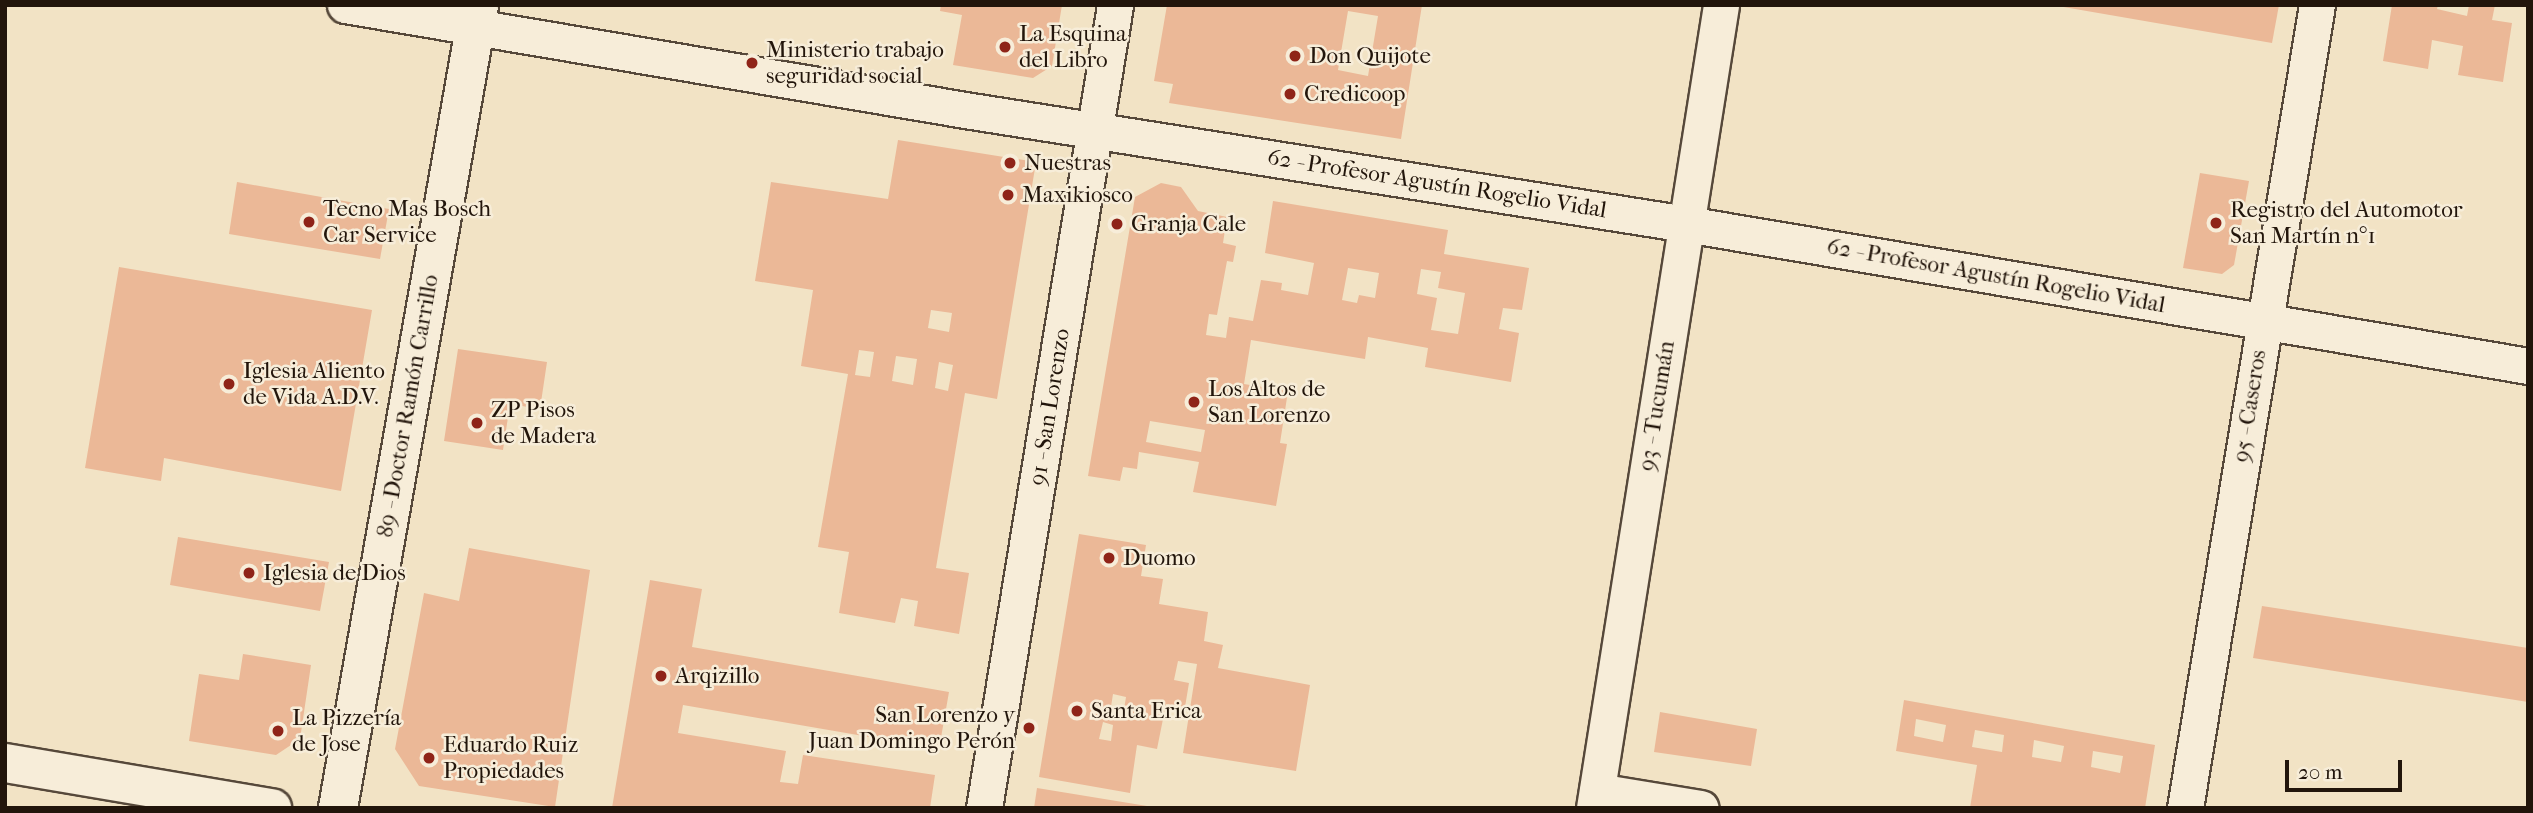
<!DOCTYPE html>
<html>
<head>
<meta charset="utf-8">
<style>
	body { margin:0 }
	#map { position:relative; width:2533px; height:813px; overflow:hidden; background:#f2e3c5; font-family:"IM FELL French Canon",serif }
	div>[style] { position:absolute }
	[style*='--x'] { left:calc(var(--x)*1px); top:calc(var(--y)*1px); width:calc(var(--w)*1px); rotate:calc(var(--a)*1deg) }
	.building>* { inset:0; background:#ebb897 }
	.roads { filter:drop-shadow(2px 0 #56483a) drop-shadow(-2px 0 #56483a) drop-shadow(0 2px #56483a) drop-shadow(0 -2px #56483a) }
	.minor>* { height:35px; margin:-17.5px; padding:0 17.5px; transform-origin:17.5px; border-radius:17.5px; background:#f7edd9 }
	.tertiary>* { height:38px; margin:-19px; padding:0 19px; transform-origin:19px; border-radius:19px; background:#f7edd9 }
	.secondary>* { height:38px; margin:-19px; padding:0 19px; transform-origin:19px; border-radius:19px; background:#f7edd9 }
	.dots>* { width:19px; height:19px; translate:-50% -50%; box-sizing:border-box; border:4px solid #f7edd9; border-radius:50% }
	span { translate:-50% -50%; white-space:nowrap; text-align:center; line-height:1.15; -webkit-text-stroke:5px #f7edd9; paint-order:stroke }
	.poi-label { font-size:23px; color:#22150b }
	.left { translate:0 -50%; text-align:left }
	.right { translate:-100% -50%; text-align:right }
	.street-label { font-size:23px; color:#22150b }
	.frame { position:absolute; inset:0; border:7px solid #22150b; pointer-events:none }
	.scale { position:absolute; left:2285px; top:760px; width:117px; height:32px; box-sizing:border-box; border:4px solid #22150b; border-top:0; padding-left:9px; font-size:21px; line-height:24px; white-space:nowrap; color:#22150b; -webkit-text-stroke:5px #f7edd9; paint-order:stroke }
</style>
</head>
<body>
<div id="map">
	<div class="building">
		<i style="clip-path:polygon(941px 5px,1062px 5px,1052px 66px,1033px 78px,953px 65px,962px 15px,940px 11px)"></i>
		<i style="clip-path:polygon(evenodd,1167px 5px,1422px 5px,1401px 139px,1169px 103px,1173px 84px,1154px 81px,1167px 5px,1348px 11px,1378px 16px,1368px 76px,1338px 70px,1348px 11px)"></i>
		<i style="clip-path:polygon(2052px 5px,2279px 5px,2272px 43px)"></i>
		<i style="clip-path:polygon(2392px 5px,2438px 5px,2437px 9px,2467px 16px,2469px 5px,2495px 5px,2492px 20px,2512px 23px,2503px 82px,2458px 75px,2463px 46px,2432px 40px,2428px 69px,2383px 61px)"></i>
		<i style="clip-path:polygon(evenodd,898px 140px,1036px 162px,997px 399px,965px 393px,936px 568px,969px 573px,959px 634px,914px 626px,918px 601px,901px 598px,895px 623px,839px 613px,849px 552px,818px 547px,848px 374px,801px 366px,813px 290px,755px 281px,771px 182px,888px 199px,898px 140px,931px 310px,952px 313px,949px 332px,928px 328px,931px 310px,898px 140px,859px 350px,874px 352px,870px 377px,855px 375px,859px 350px,898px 140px,896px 356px,917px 359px,913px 385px,892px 381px,896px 356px,898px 140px,939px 362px,953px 365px,948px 391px,935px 388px,939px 362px)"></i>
		<i style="clip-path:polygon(2200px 173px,2249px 181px,2234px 265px,2222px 274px,2183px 268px)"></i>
		<i style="clip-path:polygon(237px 182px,389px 209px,380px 259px,229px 234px)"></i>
		<i style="clip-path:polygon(evenodd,1161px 183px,1181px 187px,1198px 211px,1227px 217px,1223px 243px,1236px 246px,1233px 262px,1227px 261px,1217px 315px,1209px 314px,1206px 335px,1226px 338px,1229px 317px,1253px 321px,1261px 280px,1282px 283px,1281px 290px,1308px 295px,1314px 263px,1265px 253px,1273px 201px,1448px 230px,1444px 254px,1529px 268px,1522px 310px,1503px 308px,1499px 329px,1519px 333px,1511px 382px,1425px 367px,1428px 348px,1368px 337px,1365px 359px,1251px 340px,1244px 384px,1288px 391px,1280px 443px,1287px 444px,1276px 506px,1193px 492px,1199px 462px,1139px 452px,1137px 469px,1123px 467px,1120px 481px,1088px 476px,1135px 197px,1161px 183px,1348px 268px,1379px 273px,1375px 298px,1359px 295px,1357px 303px,1342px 300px,1348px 268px,1161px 183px,1421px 269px,1441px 272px,1438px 288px,1465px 293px,1458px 334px,1431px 330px,1437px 298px,1417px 294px,1421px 269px,1161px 183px,1150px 421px,1205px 430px,1201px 452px,1146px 442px,1150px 421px)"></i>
		<i style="clip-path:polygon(119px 267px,372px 310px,341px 491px,164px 458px,161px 481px,85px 468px)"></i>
		<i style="clip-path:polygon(458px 349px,547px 362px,540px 409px,510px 404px,503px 450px,444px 441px)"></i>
		<i style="clip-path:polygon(evenodd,1079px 534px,1146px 545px,1141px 576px,1163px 579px,1159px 604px,1208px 612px,1204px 641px,1223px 645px,1218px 668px,1310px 685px,1296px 771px,1183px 753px,1197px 664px,1178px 661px,1174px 680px,1189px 683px,1185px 707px,1166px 704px,1157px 749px,1137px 745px,1130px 793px,1039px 777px,1079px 534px,1113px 694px,1126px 697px,1123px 715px,1110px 713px,1113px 694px,1079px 534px,1103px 722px,1113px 725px,1111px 741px,1099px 739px,1103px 722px)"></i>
		<i style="clip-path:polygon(178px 537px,329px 562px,320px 611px,170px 585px)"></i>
		<i style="clip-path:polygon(469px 548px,590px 570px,555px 807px,419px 786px,395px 749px,424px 593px,459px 601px)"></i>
		<i style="clip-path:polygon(650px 580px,702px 589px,692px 647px,949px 692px,939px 749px,683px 705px,678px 733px,786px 751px,780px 782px,798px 784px,803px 755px,935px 775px,930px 808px,612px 808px)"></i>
		<i style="clip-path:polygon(2262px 606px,2528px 648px,2528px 702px,2253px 658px)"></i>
		<i style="clip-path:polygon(243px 654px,311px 665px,300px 739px,276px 755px,189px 741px,199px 674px,239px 680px)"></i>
		<i style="clip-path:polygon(evenodd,1904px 700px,2155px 745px,2145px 808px,1970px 808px,1977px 765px,1896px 751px,1904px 700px,1916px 719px,1946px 725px,1943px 742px,1914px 736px,1916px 719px,1904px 700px,1975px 730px,2004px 735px,2002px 752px,1972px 747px,1975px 730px,1904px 700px,2034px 740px,2064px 746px,2061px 762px,2032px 757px,2034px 740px,1904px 700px,2093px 751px,2123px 756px,2120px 773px,2091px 767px,2093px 751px)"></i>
		<i style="clip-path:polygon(1660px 712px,1757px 729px,1751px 766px,1654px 752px)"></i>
		<i style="clip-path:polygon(1037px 788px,1147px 806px,1147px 808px,1034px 808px)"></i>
	</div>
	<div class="roads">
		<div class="minor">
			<i style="--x:345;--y:5;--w:629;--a:9.61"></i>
			<i style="--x:965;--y:110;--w:730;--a:8.98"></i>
			<i style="--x:1686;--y:224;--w:854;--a:9.57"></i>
			<i style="--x:1597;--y:791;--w:105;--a:9.3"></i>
			<i style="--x:984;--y:808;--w:814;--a:-80.73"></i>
			<i style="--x:1594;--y:808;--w:813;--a:-81.01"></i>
			<i style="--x:2185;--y:808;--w:814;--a:-80.67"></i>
		</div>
		<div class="tertiary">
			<i style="--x:338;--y:808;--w:815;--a:-80.04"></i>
		</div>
		<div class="secondary">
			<i style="--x:5;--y:763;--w:271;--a:9.6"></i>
		</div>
	</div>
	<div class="dots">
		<i style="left:1005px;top:47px;background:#8f2418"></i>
		<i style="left:1295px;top:56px;background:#8f2418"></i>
		<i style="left:752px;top:63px;background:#8f2418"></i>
		<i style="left:1290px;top:94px;background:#8f2418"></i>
		<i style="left:1010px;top:163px;background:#8f2418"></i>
		<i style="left:1008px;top:195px;background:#8f2418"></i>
		<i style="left:309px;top:222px;background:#8f2418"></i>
		<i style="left:2216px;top:223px;background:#8f2418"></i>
		<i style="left:1117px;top:224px;background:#8f2418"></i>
		<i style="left:229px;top:384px;background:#8f2418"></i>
		<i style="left:1194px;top:402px;background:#8f2418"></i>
		<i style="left:477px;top:423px;background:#8f2418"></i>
		<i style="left:1109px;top:558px;background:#8f2418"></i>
		<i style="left:249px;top:573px;background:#8f2418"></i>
		<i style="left:661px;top:676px;background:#8f2418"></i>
		<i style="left:1077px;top:711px;background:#8f2418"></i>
		<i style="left:1029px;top:728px;background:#8f2418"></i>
		<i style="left:278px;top:731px;background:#8f2418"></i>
		<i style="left:429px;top:758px;background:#8f2418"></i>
	</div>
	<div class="poi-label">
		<span class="left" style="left:1019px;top:47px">La Esquina<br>del Libro</span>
		<span class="left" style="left:766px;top:63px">Ministerio trabajo<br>seguridad social</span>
		<span class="left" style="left:1309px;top:56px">Don Quijote</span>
		<span class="left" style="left:1304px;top:94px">Credicoop</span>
		<span class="left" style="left:1024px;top:163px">Nuestras</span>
		<span class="left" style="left:1022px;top:195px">Maxikiosco</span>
		<span class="left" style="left:323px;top:222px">Tecno Mas Bosch<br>Car Service</span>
		<span class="left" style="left:2230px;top:223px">Registro del Automotor<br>San Martín n°1</span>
		<span class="left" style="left:1131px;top:224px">Granja Cale</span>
		<span class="left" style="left:243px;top:384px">Iglesia Aliento<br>de Vida A.D.V.</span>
		<span class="left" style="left:1208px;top:402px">Los Altos de<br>San Lorenzo</span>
		<span class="left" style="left:491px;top:423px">ZP Pisos<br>de Madera</span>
		<span class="left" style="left:1123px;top:558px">Duomo</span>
		<span class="left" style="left:263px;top:573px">Iglesia de Dios</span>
		<span class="left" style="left:675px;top:676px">Arqizillo</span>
		<span class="left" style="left:1091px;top:711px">Santa Erica</span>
		<span class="right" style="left:1015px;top:728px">San Lorenzo y<br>Juan Domingo Perón</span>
		<span class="left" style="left:292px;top:731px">La Pizzería<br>de Jose</span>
		<span class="left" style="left:443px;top:758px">Eduardo Ruiz<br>Propiedades</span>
	</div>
	<div class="street-label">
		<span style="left:1437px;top:184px;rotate:9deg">62 - Profesor Agustín Rogelio Vidal</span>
		<span style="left:1996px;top:276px;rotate:10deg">62 - Profesor Agustín Rogelio Vidal</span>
		<span style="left:408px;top:406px;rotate:-80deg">89 - Doctor Ramón Carrillo</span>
		<span style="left:1657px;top:406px;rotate:-81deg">93 - Tucumán</span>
		<span style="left:2250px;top:406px;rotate:-81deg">95 - Caseros</span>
		<span style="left:1050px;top:407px;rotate:-81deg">91 - San Lorenzo</span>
	</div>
	<div class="frame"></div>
	<div class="scale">20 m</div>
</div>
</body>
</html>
